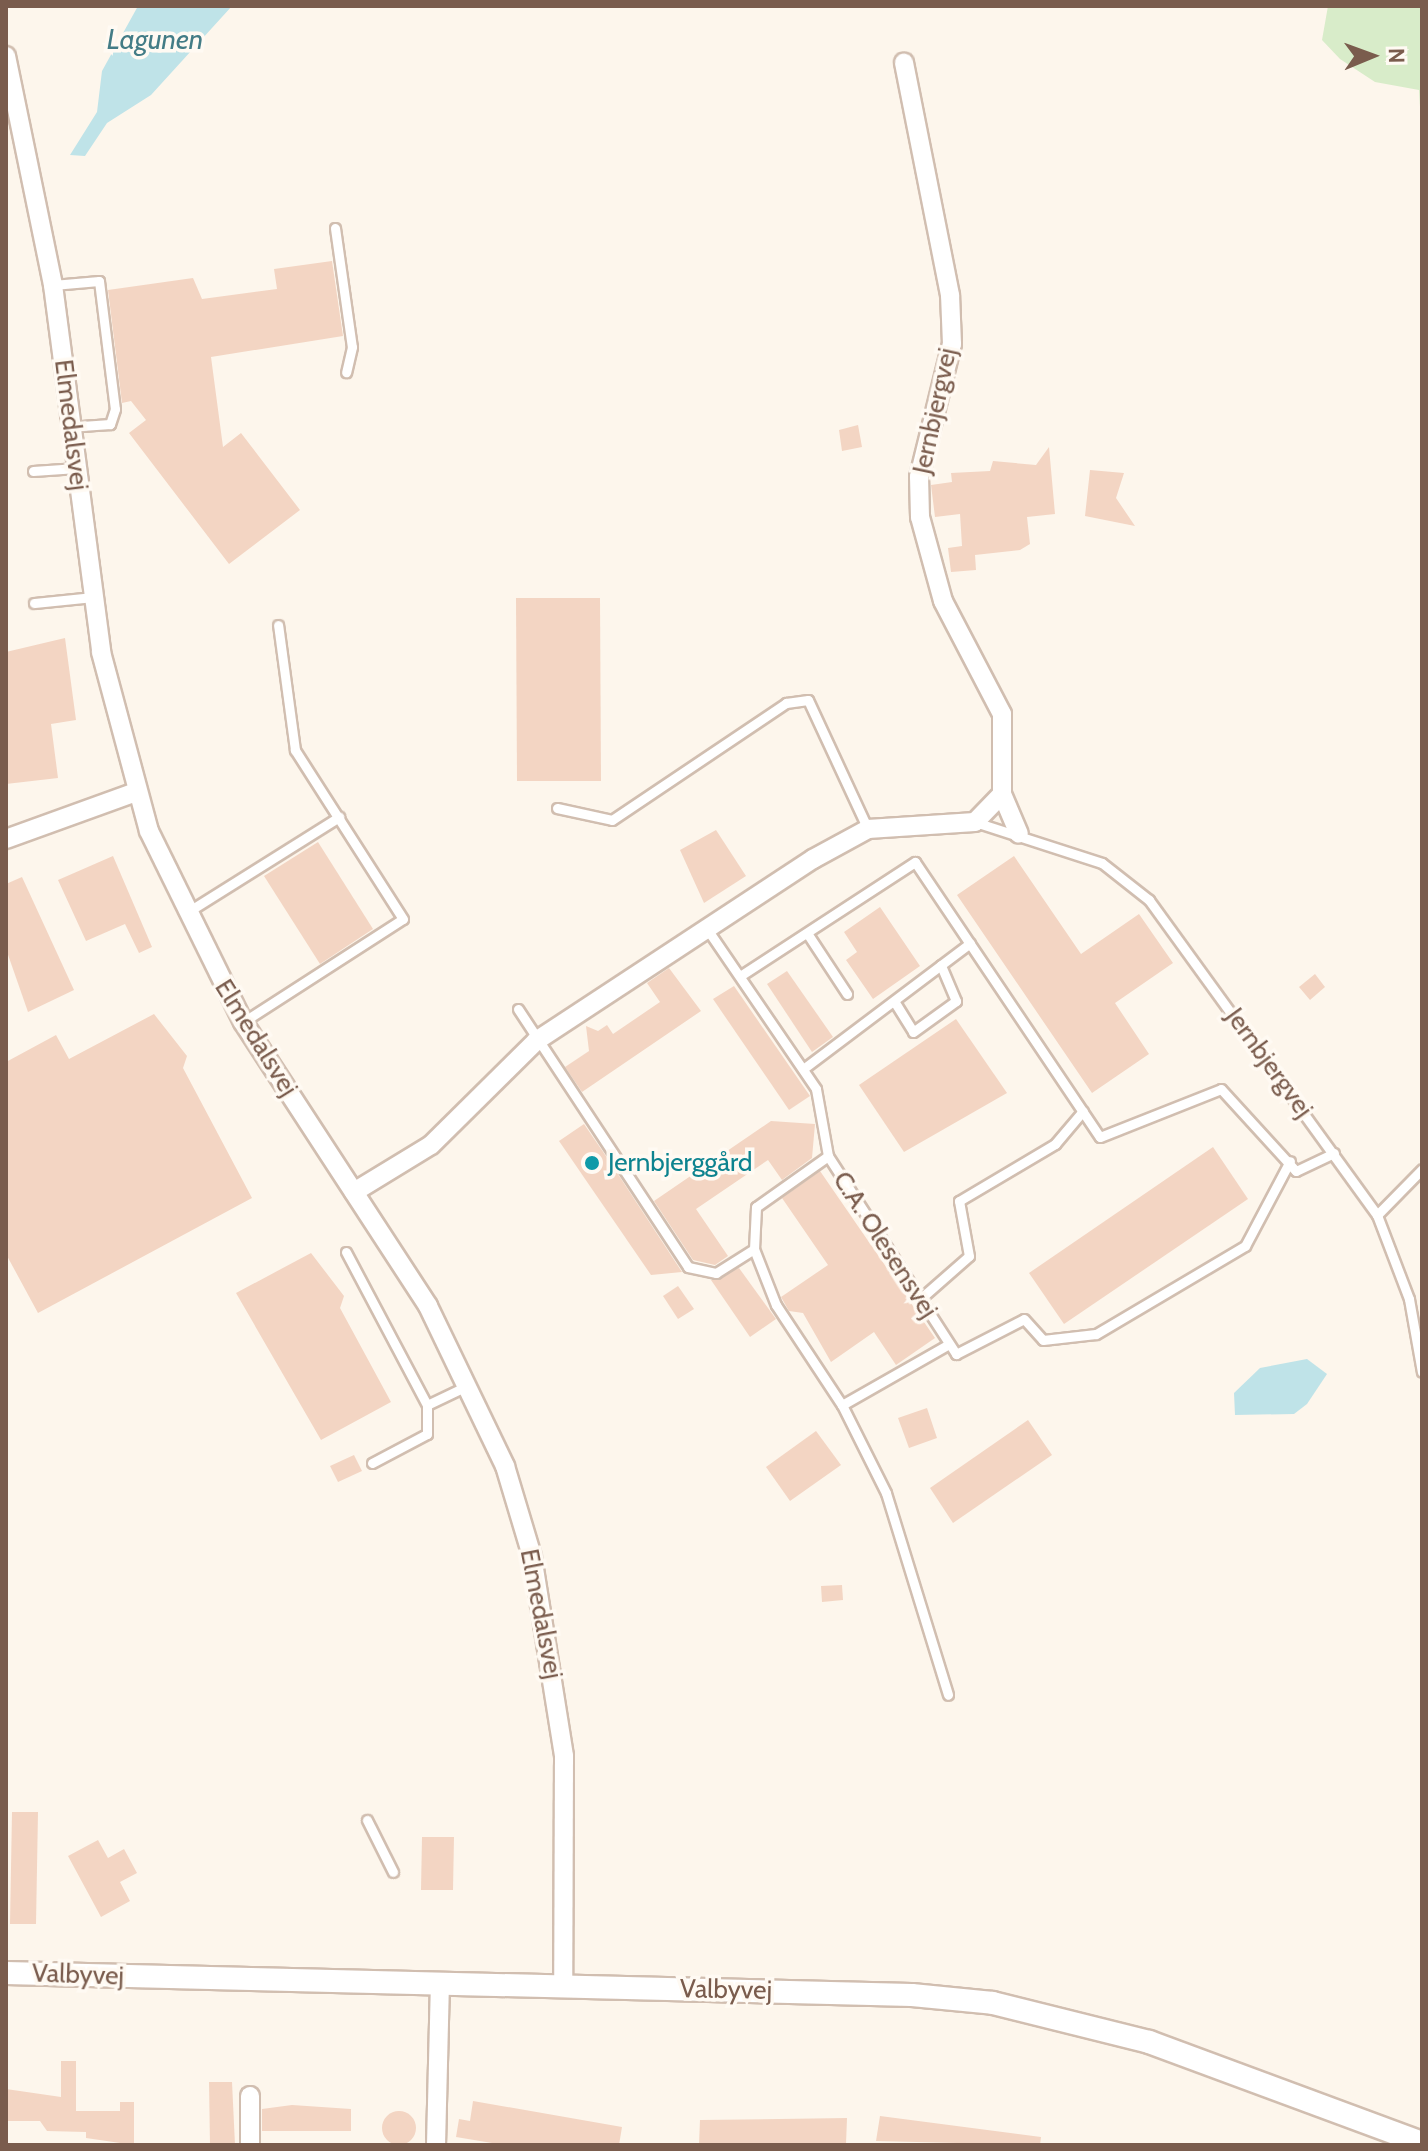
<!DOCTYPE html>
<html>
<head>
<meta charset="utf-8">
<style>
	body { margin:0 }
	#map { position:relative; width:1428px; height:2151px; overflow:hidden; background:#fdf6ec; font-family:Cabin,sans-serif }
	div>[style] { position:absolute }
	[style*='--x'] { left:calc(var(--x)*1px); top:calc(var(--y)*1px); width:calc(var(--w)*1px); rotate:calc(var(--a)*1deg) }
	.green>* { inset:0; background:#d8ecc9 }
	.water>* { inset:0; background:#bfe3e8 }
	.building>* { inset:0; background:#f3d5c3 }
	.round { border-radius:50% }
	.roads { filter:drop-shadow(2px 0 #d1beb0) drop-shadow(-2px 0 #d1beb0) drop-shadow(0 2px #d1beb0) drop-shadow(0 -2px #d1beb0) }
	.service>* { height:9px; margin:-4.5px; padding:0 4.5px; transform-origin:4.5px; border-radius:4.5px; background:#fff }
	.minor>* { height:18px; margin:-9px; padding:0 9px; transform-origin:9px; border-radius:9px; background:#fff }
	.tertiary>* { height:22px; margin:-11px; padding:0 11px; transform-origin:11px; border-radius:11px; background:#fff }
	.dots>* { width:22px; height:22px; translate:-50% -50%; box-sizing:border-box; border:4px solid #fffaf3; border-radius:50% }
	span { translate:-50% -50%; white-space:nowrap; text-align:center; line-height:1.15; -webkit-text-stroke:7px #fffaf3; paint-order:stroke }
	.street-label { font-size:26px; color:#7a5c4d }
	.culture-label { font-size:26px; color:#0d838f }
	.left { translate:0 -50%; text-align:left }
	.water-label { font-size:28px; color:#437c86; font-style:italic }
	.frame { position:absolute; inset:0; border:8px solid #7a5c4d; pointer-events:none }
	.north { position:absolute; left:1332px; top:16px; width:80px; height:80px; -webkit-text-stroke:6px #fffaf3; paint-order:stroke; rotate:89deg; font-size:22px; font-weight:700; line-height:32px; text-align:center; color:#7a5c4d }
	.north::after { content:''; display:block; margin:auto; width:28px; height:36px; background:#7a5c4d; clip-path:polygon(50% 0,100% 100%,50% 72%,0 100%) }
</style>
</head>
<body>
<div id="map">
	<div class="green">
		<i style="clip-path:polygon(1328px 6px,1422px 6px,1422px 141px,1419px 90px,1375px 82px,1340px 59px,1322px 40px)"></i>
	</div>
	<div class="water">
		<i style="clip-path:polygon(138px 6px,232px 6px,151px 95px,107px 123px,85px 156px,70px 155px,97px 112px,102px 71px)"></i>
		<i style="clip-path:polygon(1307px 1359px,1327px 1374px,1307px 1404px,1294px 1414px,1235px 1415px,1234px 1393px,1260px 1368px)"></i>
	</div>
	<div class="building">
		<i style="clip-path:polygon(332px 261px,343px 336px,211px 357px,223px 447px,241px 433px,300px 510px,229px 564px,129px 433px,146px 420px,131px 401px,122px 403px,108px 290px,193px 278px,202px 299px,277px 289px,274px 269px)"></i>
		<i style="clip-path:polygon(858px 425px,862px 447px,842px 451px,839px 430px)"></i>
		<i style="clip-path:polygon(1049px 447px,1055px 514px,1027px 517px,1030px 544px,1020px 550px,975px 555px,976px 570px,951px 572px,948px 548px,962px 546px,960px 514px,935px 517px,931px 485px,952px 482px,951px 473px,990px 471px,993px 461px,1036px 465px)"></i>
		<i style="clip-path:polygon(1090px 470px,1124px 473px,1116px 498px,1135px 526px,1085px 516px)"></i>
		<i style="clip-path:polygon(516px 598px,600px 598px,601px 781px,517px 781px)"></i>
		<i style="clip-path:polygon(65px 638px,76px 720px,51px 724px,58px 778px,6px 784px,6px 652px)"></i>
		<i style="clip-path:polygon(716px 830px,746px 876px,704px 903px,680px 850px)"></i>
		<i style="clip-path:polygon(318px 842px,373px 929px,320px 964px,264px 876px)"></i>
		<i style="clip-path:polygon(113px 856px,152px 947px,139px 953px,125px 924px,86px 941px,58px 880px)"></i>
		<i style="clip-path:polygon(1014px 856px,1081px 954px,1139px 914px,1173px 963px,1115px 1003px,1149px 1054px,1092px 1093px,957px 895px)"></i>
		<i style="clip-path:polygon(22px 877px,74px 990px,28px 1012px,6px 949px,6px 884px)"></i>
		<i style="clip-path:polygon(880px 907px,920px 966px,873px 999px,846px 960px,857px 952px,844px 932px)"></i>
		<i style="clip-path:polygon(669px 968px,701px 1011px,582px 1092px,565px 1067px,589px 1051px,586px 1026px,598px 1031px,607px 1025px,613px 1034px,660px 1002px,647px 983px)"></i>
		<i style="clip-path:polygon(787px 971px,833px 1037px,812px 1052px,767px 984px)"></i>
		<i style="clip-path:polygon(1315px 974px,1325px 987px,1310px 1000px,1299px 987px)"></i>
		<i style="clip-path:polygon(734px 986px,810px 1096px,789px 1110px,713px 999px)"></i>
		<i style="clip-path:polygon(154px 1014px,187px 1056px,183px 1068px,252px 1198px,38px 1313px,6px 1254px,6px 1062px,56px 1035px,69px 1059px)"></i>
		<i style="clip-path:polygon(956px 1019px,1007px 1093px,904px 1152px,859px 1085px)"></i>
		<i style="clip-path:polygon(771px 1121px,815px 1124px,812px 1158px,782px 1180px,768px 1160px,696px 1209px,728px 1256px,715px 1265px,693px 1260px,654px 1201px)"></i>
		<i style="clip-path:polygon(584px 1124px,610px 1162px,682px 1272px,651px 1275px,559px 1141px)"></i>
		<i style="clip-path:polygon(1213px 1147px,1248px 1199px,1064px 1324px,1029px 1273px)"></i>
		<i style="clip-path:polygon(820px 1171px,935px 1338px,896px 1365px,874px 1332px,831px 1362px,803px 1313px,789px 1311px,781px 1297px,828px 1265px,782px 1198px)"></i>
		<i style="clip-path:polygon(311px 1253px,344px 1296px,340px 1308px,391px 1402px,321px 1440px,236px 1293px)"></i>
		<i style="clip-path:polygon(739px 1268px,776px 1319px,750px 1337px,711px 1280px)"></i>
		<i style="clip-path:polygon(678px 1286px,694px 1309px,678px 1319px,663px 1296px)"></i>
		<i style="clip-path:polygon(927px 1408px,937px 1438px,909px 1448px,898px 1418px)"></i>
		<i style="clip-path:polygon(1028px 1420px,1052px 1455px,953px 1523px,930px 1488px)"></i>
		<i style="clip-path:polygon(816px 1431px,841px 1465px,790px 1501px,766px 1467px)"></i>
		<i style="clip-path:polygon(354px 1455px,362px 1471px,338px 1482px,330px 1466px)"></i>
		<i style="clip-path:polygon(842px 1585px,843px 1600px,822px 1602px,821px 1586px)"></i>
		<i style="clip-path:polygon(12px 1812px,38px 1812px,36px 1924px,10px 1924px)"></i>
		<i style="clip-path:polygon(422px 1837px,454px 1837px,453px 1890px,421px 1890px)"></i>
		<i style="clip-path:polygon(98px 1840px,108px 1858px,124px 1849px,137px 1873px,120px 1882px,130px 1901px,101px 1917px,68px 1856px)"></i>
		<i style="clip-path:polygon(61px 2061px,76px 2061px,76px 2111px,120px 2111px,120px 2102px,134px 2102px,134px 2145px,86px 2138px,86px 2132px,47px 2131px,40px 2121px,6px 2121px,6px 2089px,61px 2097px)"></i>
		<i style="clip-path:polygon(209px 2082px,232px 2082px,235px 2145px,210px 2145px)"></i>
		<i style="clip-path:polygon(473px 2101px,622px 2127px,619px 2145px,504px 2145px,456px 2137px,459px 2119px,470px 2121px)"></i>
		<i style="clip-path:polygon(292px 2105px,351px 2109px,351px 2131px,262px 2131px,262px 2109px)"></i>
		<i class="round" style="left:382px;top:2111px;width:34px;height:34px"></i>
		<i style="clip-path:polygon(880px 2116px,1041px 2137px,1040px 2145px,876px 2141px)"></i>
		<i style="clip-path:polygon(847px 2118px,846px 2144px,699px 2145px,700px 2120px)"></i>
	</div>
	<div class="roads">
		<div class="service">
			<i style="--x:335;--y:228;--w:120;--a:81.9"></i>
			<i style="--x:352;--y:347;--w:26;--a:103"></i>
			<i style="--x:53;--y:285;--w:46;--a:-5"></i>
			<i style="--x:99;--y:281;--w:129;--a:82.9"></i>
			<i style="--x:115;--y:409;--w:16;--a:108"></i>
			<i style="--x:110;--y:424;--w:39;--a:176"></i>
			<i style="--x:33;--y:471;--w:44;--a:-3.9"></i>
			<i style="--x:34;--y:603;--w:60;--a:-5.7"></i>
			<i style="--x:557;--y:808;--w:56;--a:12.3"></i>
			<i style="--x:612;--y:820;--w:210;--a:-33.9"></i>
			<i style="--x:786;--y:703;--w:22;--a:-8"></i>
			<i style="--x:808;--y:700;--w:142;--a:65.1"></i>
			<i style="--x:975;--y:822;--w:133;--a:17.9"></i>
			<i style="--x:1102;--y:863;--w:60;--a:38.2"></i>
			<i style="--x:1149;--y:900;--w:389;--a:54.1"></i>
			<i style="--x:1377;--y:1215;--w:90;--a:69.1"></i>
			<i style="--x:1409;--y:1299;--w:74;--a:79.9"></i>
			<i style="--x:186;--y:913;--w:181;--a:-32.1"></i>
			<i style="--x:705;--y:926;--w:197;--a:55.7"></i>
			<i style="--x:816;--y:1089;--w:68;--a:79.8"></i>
			<i style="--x:828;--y:1156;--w:236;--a:57.1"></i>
			<i style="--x:956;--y:1354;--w:76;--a:-27.2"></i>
			<i style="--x:1024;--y:1319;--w:28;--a:48"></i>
			<i style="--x:1043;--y:1340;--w:53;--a:-6.5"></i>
			<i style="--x:1096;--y:1334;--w:173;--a:-30.6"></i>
			<i style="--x:1245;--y:1246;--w:96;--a:-62.1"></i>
			<i style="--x:807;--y:933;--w:73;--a:56.7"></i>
			<i style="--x:740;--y:976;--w:209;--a:-33.1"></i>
			<i style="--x:915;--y:862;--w:331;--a:56.1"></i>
			<i style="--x:1100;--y:1137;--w:130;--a:-21.6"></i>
			<i style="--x:1221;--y:1089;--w:111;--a:47.6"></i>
			<i style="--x:1296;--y:1171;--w:42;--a:-25.3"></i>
			<i style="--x:894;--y:1001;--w:36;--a:58"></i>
			<i style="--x:913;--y:1032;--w:53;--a:-35.8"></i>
			<i style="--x:956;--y:1001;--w:39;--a:-113"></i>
			<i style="--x:518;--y:1009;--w:309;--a:56.6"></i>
			<i style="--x:688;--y:1267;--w:29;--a:12"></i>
			<i style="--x:716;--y:1273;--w:45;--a:-32.3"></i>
			<i style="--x:243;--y:1022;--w:190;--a:-32.8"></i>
			<i style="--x:403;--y:919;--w:201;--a:-122.6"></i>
			<i style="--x:295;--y:750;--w:126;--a:-97.7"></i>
			<i style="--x:803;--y:1069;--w:209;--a:-37"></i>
			<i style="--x:828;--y:1156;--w:88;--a:144.7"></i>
			<i style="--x:756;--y:1207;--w:42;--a:92.7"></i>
			<i style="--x:754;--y:1249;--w:60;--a:68.6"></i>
			<i style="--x:776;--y:1305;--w:120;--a:56.6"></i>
			<i style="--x:842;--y:1405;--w:123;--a:-29.7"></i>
			<i style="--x:1377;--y:1215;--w:64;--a:-45.6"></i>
			<i style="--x:346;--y:1252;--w:173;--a:62.1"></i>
			<i style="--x:427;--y:1405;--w:47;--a:-25.5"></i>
			<i style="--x:920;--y:1299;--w:65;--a:-41.3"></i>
			<i style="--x:969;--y:1256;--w:56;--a:-100.3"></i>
			<i style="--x:959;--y:1201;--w:112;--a:-30.7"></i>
			<i style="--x:1055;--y:1144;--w:43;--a:-49.7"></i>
			<i style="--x:842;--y:1405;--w:98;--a:63.4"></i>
			<i style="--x:886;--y:1493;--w:211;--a:72.9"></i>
			<i style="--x:372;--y:1463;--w:62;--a:-27.8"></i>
			<i style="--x:427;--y:1434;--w:29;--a:-90"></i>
			<i style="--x:367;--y:1820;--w:58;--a:63.4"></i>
		</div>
		<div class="minor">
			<i style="--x:6;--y:56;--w:234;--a:78.4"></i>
			<i style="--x:53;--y:285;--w:370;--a:82.5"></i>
			<i style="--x:101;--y:652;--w:185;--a:75"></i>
			<i style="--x:149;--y:831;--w:213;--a:63.8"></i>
			<i style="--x:243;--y:1022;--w:339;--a:56.9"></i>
			<i style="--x:428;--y:1306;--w:178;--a:64.3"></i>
			<i style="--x:505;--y:1466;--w:94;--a:73.3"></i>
			<i style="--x:532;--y:1556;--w:203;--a:80.9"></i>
			<i style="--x:564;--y:1756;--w:231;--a:90.2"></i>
			<i style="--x:1002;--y:794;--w:43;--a:67"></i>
			<i style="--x:6;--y:839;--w:138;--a:-19.9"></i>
			<i style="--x:354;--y:1192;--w:90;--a:-31.4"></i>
			<i style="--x:431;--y:1145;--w:148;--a:-44.7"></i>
			<i style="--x:536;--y:1041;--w:331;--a:-33.3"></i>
			<i style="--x:813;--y:859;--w:63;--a:-28.6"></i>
			<i style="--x:868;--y:829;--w:107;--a:-3.7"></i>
			<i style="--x:975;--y:822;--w:39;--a:-46"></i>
			<i style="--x:1002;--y:794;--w:80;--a:-90"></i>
			<i style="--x:1002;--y:714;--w:127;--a:-117.6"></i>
			<i style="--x:943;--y:601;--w:87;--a:-105.3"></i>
			<i style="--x:920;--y:517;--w:40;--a:-91.4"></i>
			<i style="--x:919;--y:477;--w:137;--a:-76.1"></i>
			<i style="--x:952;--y:344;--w:49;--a:-92.3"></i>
			<i style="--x:950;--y:295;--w:237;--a:-101.2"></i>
			<i style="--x:250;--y:2096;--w:49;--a:90"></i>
			<i style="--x:436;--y:2145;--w:161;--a:-88.6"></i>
		</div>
		<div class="tertiary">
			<i style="--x:6;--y:1973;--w:906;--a:1.39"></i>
			<i style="--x:912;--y:1995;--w:81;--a:5.6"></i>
			<i style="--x:993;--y:2003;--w:161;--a:14"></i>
			<i style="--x:1149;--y:2042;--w:291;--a:20.3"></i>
		</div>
	</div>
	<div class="dots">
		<i style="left:592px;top:1163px;background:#0f9aa8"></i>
	</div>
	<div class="street-label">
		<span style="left:935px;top:411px;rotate:-78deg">Jernbjergvej</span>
		<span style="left:71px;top:425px;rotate:83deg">Elmedalsvej</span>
		<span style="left:256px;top:1038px;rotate:58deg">Elmedalsvej</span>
		<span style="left:1269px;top:1063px;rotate:54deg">Jernbjergvej</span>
		<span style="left:885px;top:1245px;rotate:57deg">C.A. Olesensvej</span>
		<span style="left:541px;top:1614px;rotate:79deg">Elmedalsvej</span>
		<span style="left:78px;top:1975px;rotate:2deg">Valbyvej</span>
		<span style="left:726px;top:1990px;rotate:1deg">Valbyvej</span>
	</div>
	<div class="culture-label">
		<span class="left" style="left:608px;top:1163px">Jernbjerggård</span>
	</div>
	<div class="water-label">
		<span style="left:155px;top:39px">Lagunen</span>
	</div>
	<div class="frame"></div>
	<div class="north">N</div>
</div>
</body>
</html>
